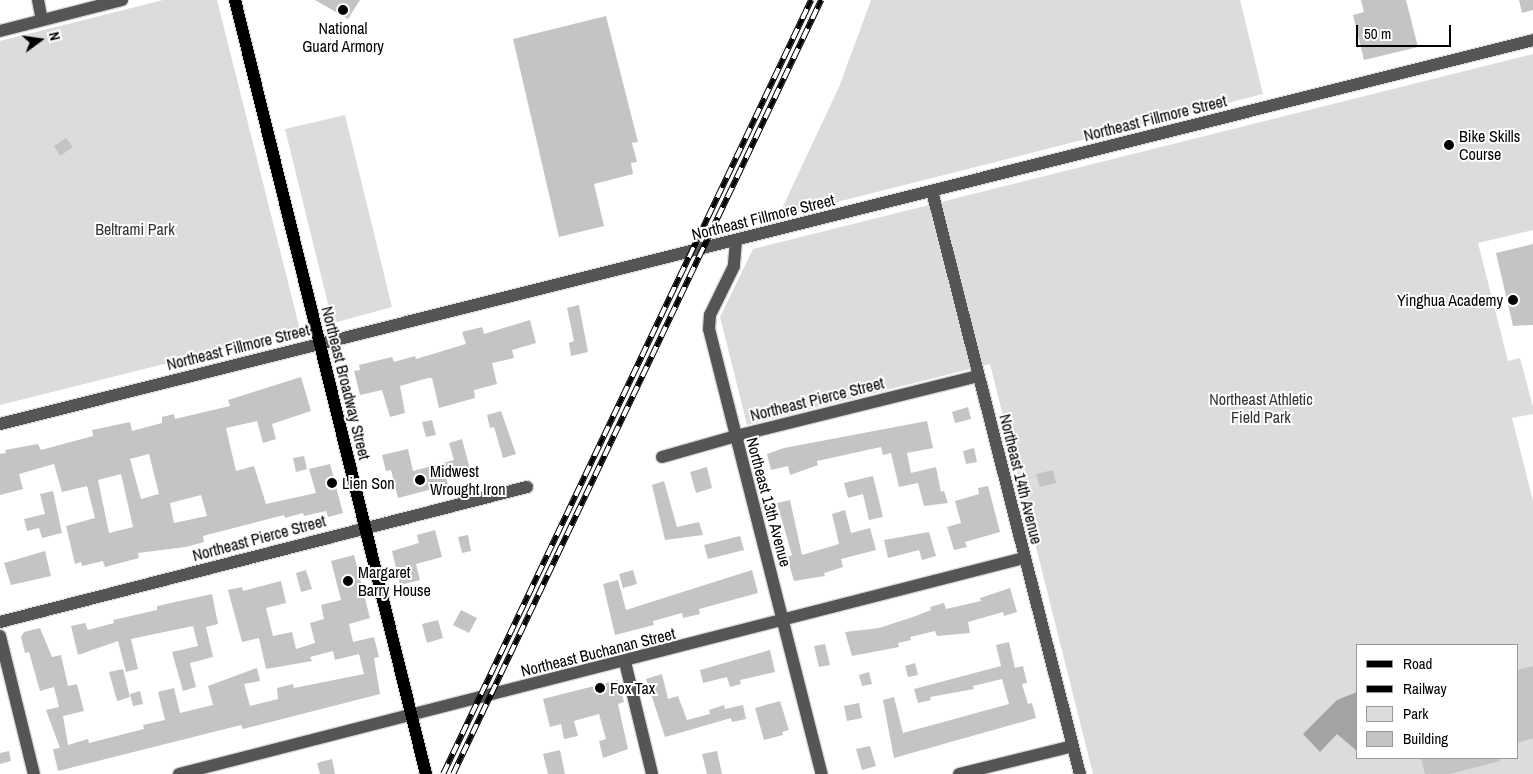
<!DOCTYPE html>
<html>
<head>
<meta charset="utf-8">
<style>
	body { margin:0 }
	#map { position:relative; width:1533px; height:774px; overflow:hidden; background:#fff; font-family:"Archivo Narrow",sans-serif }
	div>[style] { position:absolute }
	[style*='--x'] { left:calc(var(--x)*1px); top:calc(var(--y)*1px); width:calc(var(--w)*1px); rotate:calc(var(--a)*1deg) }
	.green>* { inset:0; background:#dcdcdc }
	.water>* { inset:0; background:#a3a3a3 }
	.building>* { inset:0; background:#c4c4c4 }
	.roads { filter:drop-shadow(1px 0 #dbdbdb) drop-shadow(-1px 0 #dbdbdb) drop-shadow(0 1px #dbdbdb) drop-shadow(0 -1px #dbdbdb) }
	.minor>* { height:12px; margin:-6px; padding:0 6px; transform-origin:6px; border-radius:6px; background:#555 }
	.major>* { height:12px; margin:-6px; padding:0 6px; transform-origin:6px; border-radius:6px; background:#000 }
	.rail>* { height:5.5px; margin-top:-2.75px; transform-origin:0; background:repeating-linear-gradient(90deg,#fff 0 11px,#000 0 22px); box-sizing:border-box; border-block:1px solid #000 }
	.dots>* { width:14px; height:14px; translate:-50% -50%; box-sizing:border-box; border:2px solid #fff; border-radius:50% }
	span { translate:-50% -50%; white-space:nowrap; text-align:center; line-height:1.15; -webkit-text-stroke:4px #fff; paint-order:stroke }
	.poi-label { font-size:16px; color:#000 }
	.left { translate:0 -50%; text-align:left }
	.right { translate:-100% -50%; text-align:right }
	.street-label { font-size:16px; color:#000 }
	.park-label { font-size:16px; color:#333 }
	.legend { position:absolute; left:1356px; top:644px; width:162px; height:115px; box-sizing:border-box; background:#fff; border:1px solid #999; margin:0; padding:6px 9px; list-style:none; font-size:15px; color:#000 }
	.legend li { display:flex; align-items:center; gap:10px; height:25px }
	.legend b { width:25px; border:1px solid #999 }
	.north { position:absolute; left:15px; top:15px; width:50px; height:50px; -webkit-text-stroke:4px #fff; paint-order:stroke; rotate:76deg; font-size:14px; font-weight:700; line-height:20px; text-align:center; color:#000 }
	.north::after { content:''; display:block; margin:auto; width:18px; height:22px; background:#000; clip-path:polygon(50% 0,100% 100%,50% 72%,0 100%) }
	.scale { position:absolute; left:1356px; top:25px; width:95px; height:22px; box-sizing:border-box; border:2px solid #000; border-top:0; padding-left:6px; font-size:15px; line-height:18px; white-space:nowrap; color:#000; -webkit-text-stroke:4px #fff; paint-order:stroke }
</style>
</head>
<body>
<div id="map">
	<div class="green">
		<i style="clip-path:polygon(163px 0,217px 0,300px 330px,0 405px,0 41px)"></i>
		<i style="clip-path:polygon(871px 0,1240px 0,1263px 94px,778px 217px,839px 87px)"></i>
		<i style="clip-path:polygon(evenodd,1533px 54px,1533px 230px,1478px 243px,1508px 361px,1520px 358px,1533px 407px,1533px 414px,1512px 418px,1533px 501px,1533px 774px,1093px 774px,990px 364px,747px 425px,720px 317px,753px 249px,1533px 54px,1357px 645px,1517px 645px,1517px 758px,1357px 758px,1357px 645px)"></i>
		<i style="clip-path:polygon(345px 115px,392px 307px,337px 322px,332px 320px,285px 129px)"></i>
	</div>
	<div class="water">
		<i style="clip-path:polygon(1357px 692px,1357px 751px,1337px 734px,1320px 752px,1303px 734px,1337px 700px)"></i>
	</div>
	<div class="building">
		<i style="clip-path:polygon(315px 0,360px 0,348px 19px)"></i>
		<i style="clip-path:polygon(1361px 0,1406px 0,1418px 47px,1364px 60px,1353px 15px,1364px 12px)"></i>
		<i style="clip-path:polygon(1519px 0,1533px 0,1533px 10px,1522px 13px)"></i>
		<i style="clip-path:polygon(606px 16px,638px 142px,632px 143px,637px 162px,631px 163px,633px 174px,594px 184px,604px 226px,559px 237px,513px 39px)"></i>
		<i style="clip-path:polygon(66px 138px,73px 147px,60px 156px,54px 146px)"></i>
		<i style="clip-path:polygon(1533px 244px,1533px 325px,1513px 326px,1496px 253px)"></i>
		<i style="clip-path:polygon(579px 305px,588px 352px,571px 356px,569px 343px,574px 341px,567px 308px)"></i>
		<i style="clip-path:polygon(530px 320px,536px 343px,512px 350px,514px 358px,492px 363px,497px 384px,474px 390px,475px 398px,439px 408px,432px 378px,428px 378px,400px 386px,405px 413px,390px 417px,382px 390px,360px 395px,354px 371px,360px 370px,359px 365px,392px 357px,394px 362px,415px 356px,416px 359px,466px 344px,462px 332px,482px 327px,484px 334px)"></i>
		<i style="clip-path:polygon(evenodd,301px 377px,311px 411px,272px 424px,276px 439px,263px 443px,257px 421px,226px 428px,236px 471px,254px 466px,266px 504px,316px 493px,309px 469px,330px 464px,343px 513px,328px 517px,326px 511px,304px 516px,303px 513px,285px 518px,284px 515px,203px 536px,204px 542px,186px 547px,138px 553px,139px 558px,105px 567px,103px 561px,82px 566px,81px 562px,75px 564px,66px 526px,95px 518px,87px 486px,62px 492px,54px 464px,19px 474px,23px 489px,0 495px,0 454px,6px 453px,5px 450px,38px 444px,41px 450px,93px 436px,92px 430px,130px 422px,132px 431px,162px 423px,162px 417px,174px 414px,175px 419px,230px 406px,228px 400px,301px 377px,149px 454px,159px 494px,141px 499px,130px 459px,149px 454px,301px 377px,121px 474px,133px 527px,109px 533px,98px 480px,121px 474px,301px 377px,201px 495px,207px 516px,174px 523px,170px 503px,201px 495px)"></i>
		<i style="clip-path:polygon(968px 407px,971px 419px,955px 423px,952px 412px)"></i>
		<i style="clip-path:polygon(501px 411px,516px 454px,503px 458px,494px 427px,490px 428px,487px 415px)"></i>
		<i style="clip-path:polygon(432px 420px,436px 435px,426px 437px,422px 422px)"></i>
		<i style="clip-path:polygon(927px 421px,933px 448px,907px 453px,911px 473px,936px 467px,941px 492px,944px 491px,948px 503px,924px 506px,918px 483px,899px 487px,891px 453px,883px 455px,881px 447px,817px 461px,818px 465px,790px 475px,788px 466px,771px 470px,767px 454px,784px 448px)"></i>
		<i style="clip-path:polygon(462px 439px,470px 469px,446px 476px,448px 485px,398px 498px,391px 470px,386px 471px,382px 455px,408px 449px,413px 471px,454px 460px,449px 443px)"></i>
		<i style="clip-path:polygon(974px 448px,977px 462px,966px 464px,963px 451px)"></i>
		<i style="clip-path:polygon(304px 456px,307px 469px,296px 472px,293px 458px)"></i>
		<i style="clip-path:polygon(707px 467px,712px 488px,696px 493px,690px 472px)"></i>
		<i style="clip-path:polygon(1053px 470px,1056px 483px,1040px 487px,1036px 474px)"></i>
		<i style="clip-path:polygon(873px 476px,883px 517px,869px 520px,863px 494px,848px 498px,844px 483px)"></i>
		<i style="clip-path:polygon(664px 481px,677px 527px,699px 522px,703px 535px,665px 540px,652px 485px)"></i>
		<i style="clip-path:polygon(988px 486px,1000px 532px,965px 542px,967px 547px,954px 550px,947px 527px,961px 523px,955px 501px,979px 494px,978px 488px)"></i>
		<i style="clip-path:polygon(53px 491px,62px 533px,42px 538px,39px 528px,27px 531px,24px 519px,45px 514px,40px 494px)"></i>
		<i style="clip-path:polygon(790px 500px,802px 555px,839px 544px,832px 514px,845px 510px,851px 533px,870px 528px,876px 550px,841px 559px,843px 567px,824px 573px,825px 576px,794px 581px,787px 557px,792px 555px,777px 503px)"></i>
		<i style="clip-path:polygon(435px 530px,442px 557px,416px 564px,420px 580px,400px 585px,392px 551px,419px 543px,417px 535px)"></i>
		<i style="clip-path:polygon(929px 532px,936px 556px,922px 560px,919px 550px,888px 558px,884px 540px)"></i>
		<i style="clip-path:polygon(468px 535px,471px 551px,462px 553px,458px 537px)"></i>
		<i style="clip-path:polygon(740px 536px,744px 550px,708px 559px,704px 545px)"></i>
		<i style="clip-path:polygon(45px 551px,51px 576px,11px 585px,4px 563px)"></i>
		<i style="clip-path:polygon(354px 555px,370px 618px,349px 624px,353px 642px,374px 637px,379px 657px,374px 658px,380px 694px,243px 729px,241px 725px,58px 771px,53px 749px,60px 748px,46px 710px,59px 707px,54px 687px,40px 691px,29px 652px,25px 653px,21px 637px,24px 632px,40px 628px,52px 657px,61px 655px,68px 686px,77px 684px,84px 711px,63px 716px,68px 745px,88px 739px,89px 743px,144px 729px,143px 725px,165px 720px,158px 692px,174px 688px,180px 713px,213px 705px,208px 686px,257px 668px,260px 681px,244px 684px,250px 706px,278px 699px,277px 688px,293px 684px,294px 688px,364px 674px,359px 654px,335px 660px,333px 651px,310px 657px,312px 661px,266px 669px,259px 638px,242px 642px,228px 590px,242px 587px,243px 591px,281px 581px,286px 603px,266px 608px,273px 636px,292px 632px,296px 649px,315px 643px,310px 623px,324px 619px,321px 605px,341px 600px,331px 561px)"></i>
		<i style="clip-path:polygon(306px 570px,312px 589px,301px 592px,296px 573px)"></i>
		<i style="clip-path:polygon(633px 570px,637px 584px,623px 588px,619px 574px)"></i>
		<i style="clip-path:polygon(752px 570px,758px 593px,699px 609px,700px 614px,683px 618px,682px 613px,653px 621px,654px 625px,615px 635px,603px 584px,618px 580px,626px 610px)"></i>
		<i style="clip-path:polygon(1010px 588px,1017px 612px,1004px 616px,1003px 612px,968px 622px,970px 633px,937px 636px,935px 631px,910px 637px,911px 640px,898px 643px,899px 647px,852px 656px,845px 632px,879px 628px,913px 617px,931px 610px,930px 607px,944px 603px,946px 609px,981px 601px,980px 598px)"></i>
		<i style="clip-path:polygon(212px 594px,218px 624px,206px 627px,213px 657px,190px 663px,196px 687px,183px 691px,172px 652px,198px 646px,193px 626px,131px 639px,138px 669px,126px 672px,118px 641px,78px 655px,71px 626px,85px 623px,88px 630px,114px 623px,113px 620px,157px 610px,157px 606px)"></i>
		<i style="clip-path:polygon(461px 610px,477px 618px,469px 633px,453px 625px)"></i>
		<i style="clip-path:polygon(438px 620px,443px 638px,427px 643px,422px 624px)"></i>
		<i style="clip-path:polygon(1009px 642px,1015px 668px,1023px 666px,1027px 683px,1022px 684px,1028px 704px,1032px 703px,1036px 718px,894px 758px,883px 700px,894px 697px,903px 733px,1009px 704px,1002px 679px,973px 686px,974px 689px,930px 697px,931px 700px,918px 703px,914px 689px,1001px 666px,996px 645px)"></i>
		<i style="clip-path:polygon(825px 644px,830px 665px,819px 667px,814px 646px)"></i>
		<i style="clip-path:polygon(770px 650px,775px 672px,740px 680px,741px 684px,730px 687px,727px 677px,703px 683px,700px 670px)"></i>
		<i style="clip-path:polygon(915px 663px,918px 675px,908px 677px,905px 666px)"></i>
		<i style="clip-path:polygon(1533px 666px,1533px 738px,1517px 743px,1517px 670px)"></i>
		<i style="clip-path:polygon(123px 669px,130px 697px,117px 701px,109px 672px)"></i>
		<i style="clip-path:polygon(869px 672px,872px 684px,862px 686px,859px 675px)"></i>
		<i style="clip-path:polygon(662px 674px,668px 699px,678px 696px,687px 720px,710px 714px,709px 710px,724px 705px,725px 709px,743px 705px,746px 719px,732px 722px,731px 718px,665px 737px,646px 679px)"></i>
		<i style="clip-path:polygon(618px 680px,624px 702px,618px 704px,628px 749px,603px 758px,599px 741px,606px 739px,599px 714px,574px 721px,578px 736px,564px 739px,561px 724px,550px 727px,543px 699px)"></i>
		<i style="clip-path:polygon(140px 691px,143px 704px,133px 706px,130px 694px)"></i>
		<i style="clip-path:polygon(780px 701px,789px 730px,782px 732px,783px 735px,764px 740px,755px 708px)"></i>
		<i style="clip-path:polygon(859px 703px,862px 718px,847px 721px,844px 706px)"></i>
		<i style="clip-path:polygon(870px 746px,876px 766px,862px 770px,856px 749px)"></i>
		<i style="clip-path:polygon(560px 750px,565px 774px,548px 774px,543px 754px)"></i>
		<i style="clip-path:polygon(9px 751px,11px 761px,0 764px,0 753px)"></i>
		<i style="clip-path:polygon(717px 751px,722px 774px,707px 774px,702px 754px)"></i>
		<i style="clip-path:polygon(1421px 758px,1500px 758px,1500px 761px,1450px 774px,1425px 774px)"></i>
		<i style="clip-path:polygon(332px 759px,335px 774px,320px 774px,317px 763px)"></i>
	</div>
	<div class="roads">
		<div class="minor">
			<i style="--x:38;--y:0;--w:20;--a:79"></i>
			<i style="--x:0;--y:31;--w:126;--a:-14.3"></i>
			<i style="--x:932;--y:191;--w:601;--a:75.76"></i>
			<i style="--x:736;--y:241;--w:25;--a:95"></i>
			<i style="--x:734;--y:266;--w:55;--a:116.1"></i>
			<i style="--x:710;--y:315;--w:14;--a:94"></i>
			<i style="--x:709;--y:329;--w:459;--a:75.8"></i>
			<i style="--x:0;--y:424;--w:1580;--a:-14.06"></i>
			<i style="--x:662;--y:457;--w:77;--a:-15.8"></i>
			<i style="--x:736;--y:436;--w:250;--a:-13.9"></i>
			<i style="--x:0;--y:622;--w:544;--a:-14.37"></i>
			<i style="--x:0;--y:636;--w:142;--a:76.2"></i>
			<i style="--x:625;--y:662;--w:115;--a:76.4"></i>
			<i style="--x:179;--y:774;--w:872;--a:-14.34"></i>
			<i style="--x:959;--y:774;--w:117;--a:-13.8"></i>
		</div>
		<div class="major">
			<i style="--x:235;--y:0;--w:797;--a:76.14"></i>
		</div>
	</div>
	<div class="rail">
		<i style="--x:443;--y:774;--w:857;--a:-64.57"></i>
		<i style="--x:453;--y:774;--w:857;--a:-64.57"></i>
	</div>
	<div class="dots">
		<i style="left:343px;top:10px;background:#000"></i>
		<i style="left:1449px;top:145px;background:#000"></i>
		<i style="left:1513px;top:300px;background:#000"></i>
		<i style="left:420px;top:480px;background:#000"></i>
		<i style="left:332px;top:483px;background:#000"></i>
		<i style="left:348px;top:581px;background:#000"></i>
		<i style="left:600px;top:688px;background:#000"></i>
	</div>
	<div class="poi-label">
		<span style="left:343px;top:37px">National<br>Guard Armory</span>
		<span class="left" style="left:1459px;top:145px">Bike Skills<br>Course</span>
		<span class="right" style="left:1503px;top:300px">Yinghua Academy</span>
		<span class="left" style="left:430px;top:480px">Midwest<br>Wrought Iron</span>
		<span class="left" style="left:342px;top:483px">Lien Son</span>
		<span class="left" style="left:358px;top:581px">Margaret<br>Barry House</span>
		<span class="left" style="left:610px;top:688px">Fox Tax</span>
	</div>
	<div class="street-label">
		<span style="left:1155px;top:118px;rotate:-14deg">Northeast Fillmore Street</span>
		<span style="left:763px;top:217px;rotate:-14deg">Northeast Fillmore Street</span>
		<span style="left:238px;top:347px;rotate:-14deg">Northeast Fillmore Street</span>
		<span style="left:346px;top:383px;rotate:76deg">Northeast Broadway Street</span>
		<span style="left:817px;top:399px;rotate:-14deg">Northeast Pierce Street</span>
		<span style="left:1021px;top:479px;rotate:76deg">Northeast 14th Avenue</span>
		<span style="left:769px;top:502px;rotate:75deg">Northeast 13th Avenue</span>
		<span style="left:259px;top:538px;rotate:-15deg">Northeast Pierce Street</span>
		<span style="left:598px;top:652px;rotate:-14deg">Northeast Buchanan Street</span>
	</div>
	<div class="park-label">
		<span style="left:135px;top:229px">Beltrami Park</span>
		<span style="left:1261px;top:408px">Northeast Athletic<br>Field Park</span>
	</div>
	<ul class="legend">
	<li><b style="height:6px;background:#000"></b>Road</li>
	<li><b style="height:6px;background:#000"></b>Railway</li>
	<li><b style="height:14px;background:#dcdcdc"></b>Park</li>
	<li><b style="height:14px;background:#c4c4c4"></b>Building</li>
	</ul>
	<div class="north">N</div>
	<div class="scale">50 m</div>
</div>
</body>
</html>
